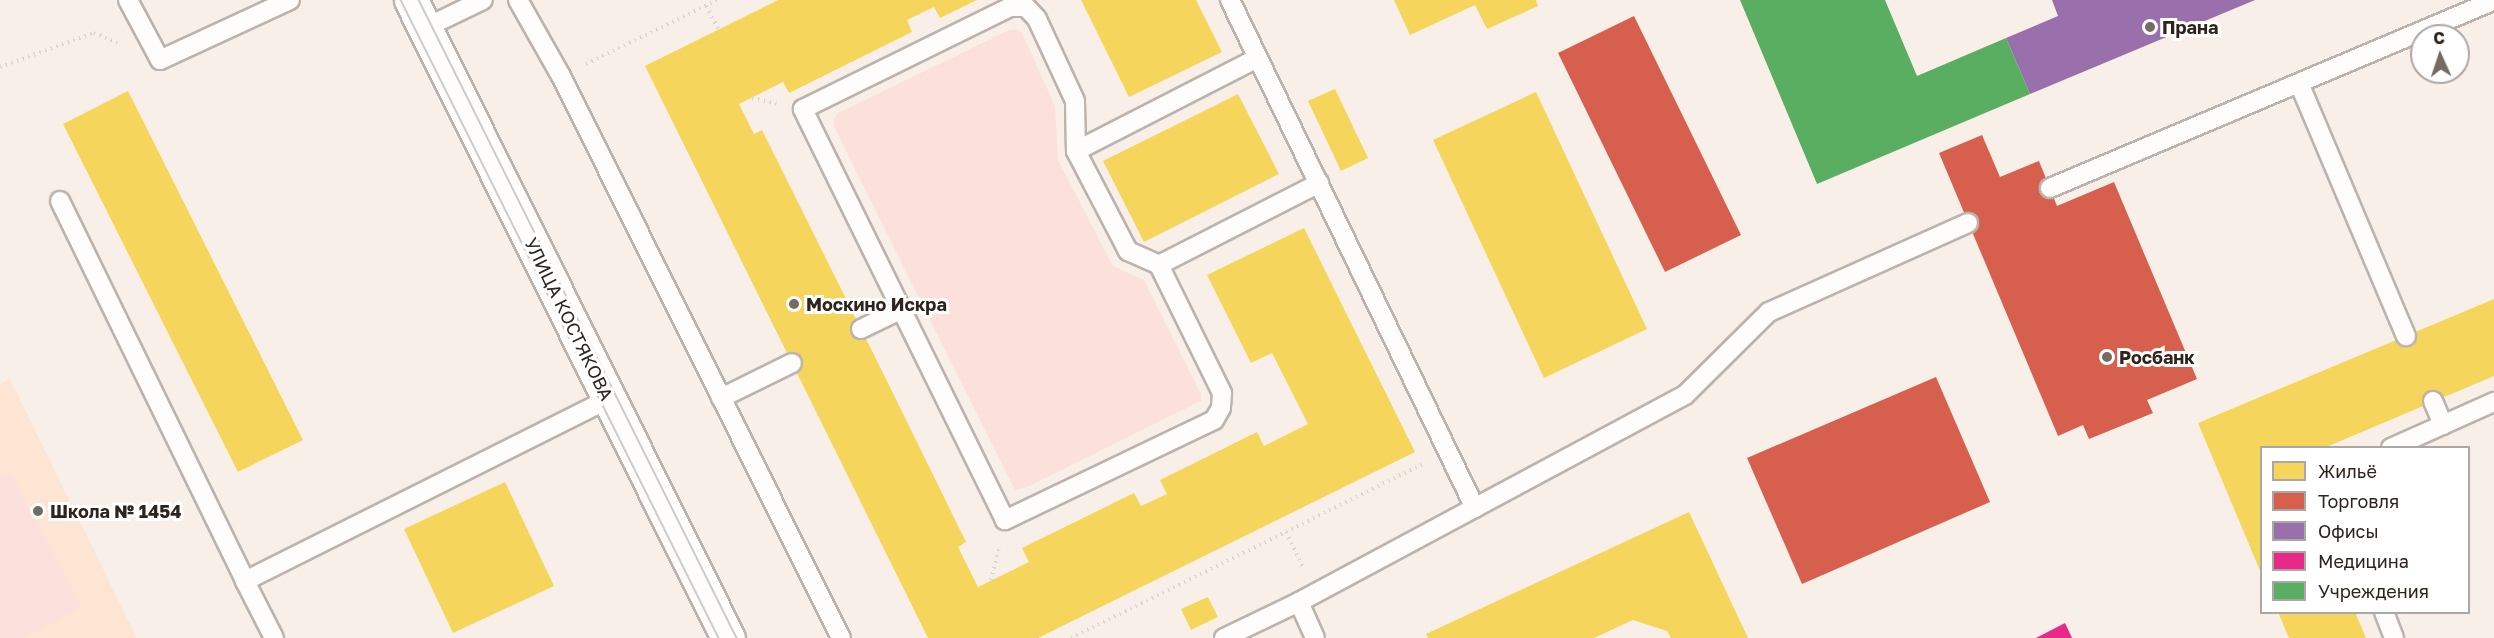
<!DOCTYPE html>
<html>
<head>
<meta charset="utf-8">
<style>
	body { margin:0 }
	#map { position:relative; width:2494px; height:638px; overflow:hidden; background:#f8f0e8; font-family:"Golos Text",sans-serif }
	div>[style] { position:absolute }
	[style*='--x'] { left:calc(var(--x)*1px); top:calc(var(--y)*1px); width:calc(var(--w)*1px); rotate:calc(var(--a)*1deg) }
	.built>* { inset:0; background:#fce6d3 }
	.green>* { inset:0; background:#fbe0dc }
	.homes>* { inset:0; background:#f6d55c }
	.shops>* { inset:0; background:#d6604d }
	.offices>* { inset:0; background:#9970ab }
	.health>* { inset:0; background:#e7298a }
	.public>* { inset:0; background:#5aae61 }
	.path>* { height:4px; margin-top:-2px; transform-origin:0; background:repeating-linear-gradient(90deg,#d9d6d4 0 1.5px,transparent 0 6px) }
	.roads { filter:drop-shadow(2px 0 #bcb4ac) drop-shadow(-2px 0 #bcb4ac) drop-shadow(0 2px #bcb4ac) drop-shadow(0 -2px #bcb4ac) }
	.lane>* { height:18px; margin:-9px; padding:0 9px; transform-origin:9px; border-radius:9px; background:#fefdfc }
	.secondary>* { height:33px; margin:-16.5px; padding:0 16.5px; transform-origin:16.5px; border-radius:16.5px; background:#fefdfc }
	.tram>* { height:1.5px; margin:-0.75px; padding:0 0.75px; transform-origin:0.75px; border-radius:0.75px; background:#cecbc9 }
	.dots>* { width:16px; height:16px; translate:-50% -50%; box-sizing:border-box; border:3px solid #fff; border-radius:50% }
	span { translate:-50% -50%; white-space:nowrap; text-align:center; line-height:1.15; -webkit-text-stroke:6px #fff; paint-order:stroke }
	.poi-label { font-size:18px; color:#2e241b; font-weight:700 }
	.left { translate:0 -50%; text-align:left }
	.street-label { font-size:18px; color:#2e241b }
	.legend { position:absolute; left:2260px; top:446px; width:210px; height:168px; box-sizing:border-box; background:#fff; border:2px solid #aba7a4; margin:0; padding:8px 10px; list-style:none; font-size:18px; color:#2e241b }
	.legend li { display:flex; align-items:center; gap:12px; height:30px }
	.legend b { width:30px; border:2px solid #aba7a4 }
	.north { position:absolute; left:2410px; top:24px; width:60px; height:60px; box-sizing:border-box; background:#fff; border:2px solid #aba7a4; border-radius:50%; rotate:357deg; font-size:16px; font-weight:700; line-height:24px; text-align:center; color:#2e241b }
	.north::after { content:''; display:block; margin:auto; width:21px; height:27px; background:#756b63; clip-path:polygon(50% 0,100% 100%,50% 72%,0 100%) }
</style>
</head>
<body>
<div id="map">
	<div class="built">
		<i style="clip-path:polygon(10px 379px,137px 638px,0 638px,0 384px)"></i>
	</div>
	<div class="green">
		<i style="clip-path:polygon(1017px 29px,1022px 33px,1055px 106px,1058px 160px,1113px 266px,1144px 280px,1201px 394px,1201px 401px,1025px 488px,1015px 490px,834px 127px,834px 119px,838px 113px,1009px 30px)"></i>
		<i style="clip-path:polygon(11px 473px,82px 607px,24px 638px,0 638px,0 478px)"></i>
	</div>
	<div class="homes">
		<i style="clip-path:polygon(778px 0,977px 0,940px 18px,934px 7px,907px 20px,912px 32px,789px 93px,783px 82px,739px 104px,754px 134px,762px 130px,887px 381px,966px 542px,958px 547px,978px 587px,1029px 562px,1022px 548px,1134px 493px,1141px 506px,1167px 494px,1160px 480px,1257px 432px,1264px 446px,1308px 424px,1272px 353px,1251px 363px,1207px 275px,1304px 228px,1415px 452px,1038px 638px,928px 638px,645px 66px)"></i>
		<i style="clip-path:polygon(1081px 0,1196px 0,1222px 52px,1129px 97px)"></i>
		<i style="clip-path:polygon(1394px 0,1536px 0,1538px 6px,1487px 29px,1475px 5px,1410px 35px)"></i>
		<i style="clip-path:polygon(1335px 89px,1368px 158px,1341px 171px,1308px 101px)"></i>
		<i style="clip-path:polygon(128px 91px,303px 440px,238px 472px,63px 124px)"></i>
		<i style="clip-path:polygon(1536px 92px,1647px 329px,1544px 378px,1433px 140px)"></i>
		<i style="clip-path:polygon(1238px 94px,1279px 174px,1144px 242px,1103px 161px)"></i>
		<i style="clip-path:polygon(2494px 299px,2494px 376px,2324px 448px,2262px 448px,2261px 573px,2198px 423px)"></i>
		<i style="clip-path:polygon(505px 482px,554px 586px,453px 633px,404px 529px)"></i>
		<i style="clip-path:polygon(1689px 512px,1748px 638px,1671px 638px,1667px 631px,1633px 620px,1594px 638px,1428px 638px,1426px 634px)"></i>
		<i style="clip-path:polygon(1208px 597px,1218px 617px,1191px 630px,1181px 609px)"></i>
		<i style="clip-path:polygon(2278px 612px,2355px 612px,2366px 638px,2289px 638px)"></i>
	</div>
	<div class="shops">
		<i style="clip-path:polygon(1634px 16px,1741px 235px,1665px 272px,1558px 53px)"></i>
		<i style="clip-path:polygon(1982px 135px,2000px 177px,2039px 161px,2057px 206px,2114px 182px,2197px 379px,2147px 400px,2153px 413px,2089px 439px,2083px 425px,2058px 436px,1939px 153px)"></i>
		<i style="clip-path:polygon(1936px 377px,1990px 502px,1802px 584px,1747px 458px)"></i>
	</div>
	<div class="offices">
		<i style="clip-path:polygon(2052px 0,2255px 0,2030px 94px,2006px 38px,2058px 16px)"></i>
	</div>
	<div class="health">
		<i style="clip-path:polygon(2065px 623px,2072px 638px,2036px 638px)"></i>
	</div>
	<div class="public">
		<i style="clip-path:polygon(1740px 0,1885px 0,1917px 76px,2006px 38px,2030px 94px,1817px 184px)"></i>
	</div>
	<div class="path">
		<i style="--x:706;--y:6;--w:26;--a:62"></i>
		<i style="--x:586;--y:64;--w:146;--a:-26"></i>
		<i style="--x:0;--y:67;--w:100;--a:-19.9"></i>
		<i style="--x:94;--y:33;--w:25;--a:23"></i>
		<i style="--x:752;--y:98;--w:25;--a:12"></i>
		<i style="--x:1286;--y:532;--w:41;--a:64.1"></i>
		<i style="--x:991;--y:580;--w:34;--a:-76"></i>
		<i style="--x:1071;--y:638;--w:393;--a:-26.3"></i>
	</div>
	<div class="roads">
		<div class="lane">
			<i style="--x:128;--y:0;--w:68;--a:61.9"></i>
			<i style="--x:160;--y:60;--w:143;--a:-24.8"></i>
			<i style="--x:518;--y:0;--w:87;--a:60.5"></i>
			<i style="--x:561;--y:76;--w:628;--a:63.52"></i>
			<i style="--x:1230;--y:0;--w:564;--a:64.25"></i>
			<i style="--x:425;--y:28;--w:64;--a:-25.8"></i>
			<i style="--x:2299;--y:83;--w:275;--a:67.1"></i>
			<i style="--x:1076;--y:151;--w:113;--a:62.5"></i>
			<i style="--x:1128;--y:251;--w:34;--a:24"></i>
			<i style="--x:1159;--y:265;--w:143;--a:63.8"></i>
			<i style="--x:1222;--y:393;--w:15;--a:94"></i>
			<i style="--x:1221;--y:408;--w:14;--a:120"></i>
			<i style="--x:1214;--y:420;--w:232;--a:154.4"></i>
			<i style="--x:1005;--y:520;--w:458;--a:-116.2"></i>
			<i style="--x:803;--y:109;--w:231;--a:-26.2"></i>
			<i style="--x:1010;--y:7;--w:16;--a:0"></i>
			<i style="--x:1026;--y:7;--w:16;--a:47"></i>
			<i style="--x:1037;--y:19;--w:90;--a:65.1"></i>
			<i style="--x:1075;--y:101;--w:50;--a:88.9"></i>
			<i style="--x:1076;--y:151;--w:204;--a:-27.1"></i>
			<i style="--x:2050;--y:188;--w:482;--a:-22.9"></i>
			<i style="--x:60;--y:201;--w:423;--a:64"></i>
			<i style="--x:1159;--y:265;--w:180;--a:-27.1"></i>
			<i style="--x:861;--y:329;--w:46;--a:-26"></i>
			<i style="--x:721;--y:398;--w:79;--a:-26.2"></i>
			<i style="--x:2433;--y:401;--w:26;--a:67"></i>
			<i style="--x:2391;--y:448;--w:113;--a:-24.1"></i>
			<i style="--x:1299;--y:602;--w:39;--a:66"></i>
			<i style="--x:2384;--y:612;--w:28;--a:69"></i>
			<i style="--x:274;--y:638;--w:64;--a:-117"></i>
			<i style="--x:245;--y:581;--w:407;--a:-26.6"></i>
			<i style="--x:1224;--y:638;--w:83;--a:-25.6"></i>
			<i style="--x:1299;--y:602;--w:438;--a:-28.2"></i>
			<i style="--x:1685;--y:395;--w:118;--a:-44.7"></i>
			<i style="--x:1769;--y:312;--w:218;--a:-24.1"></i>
		</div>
		<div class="secondary">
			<i style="--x:411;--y:0;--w:712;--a:63.58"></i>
		</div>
	</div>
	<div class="tram">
		<i style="--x:401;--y:0;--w:713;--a:63.51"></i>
		<i style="--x:419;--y:0;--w:713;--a:63.51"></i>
	</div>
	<div class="dots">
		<i style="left:2150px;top:27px;background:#756b63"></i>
		<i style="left:794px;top:304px;background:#756b63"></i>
		<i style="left:2107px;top:357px;background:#756b63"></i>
		<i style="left:38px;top:511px;background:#756b63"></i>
	</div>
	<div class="poi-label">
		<span class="left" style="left:2162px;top:27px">Прана</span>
		<span class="left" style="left:806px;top:304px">Москино Искра</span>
		<span class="left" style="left:2119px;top:357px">Росбанк</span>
		<span class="left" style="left:50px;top:511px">Школа № 1454</span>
	</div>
	<div class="street-label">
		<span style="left:569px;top:319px;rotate:64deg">УЛИЦА КОСТЯКОВА</span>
	</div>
	<ul class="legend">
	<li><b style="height:16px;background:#f6d55c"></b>Жильё</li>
	<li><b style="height:16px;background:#d6604d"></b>Торговля</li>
	<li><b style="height:16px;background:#9970ab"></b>Офисы</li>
	<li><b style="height:16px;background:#e7298a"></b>Медицина</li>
	<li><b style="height:16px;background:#5aae61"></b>Учреждения</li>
	</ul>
	<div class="north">С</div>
</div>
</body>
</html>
